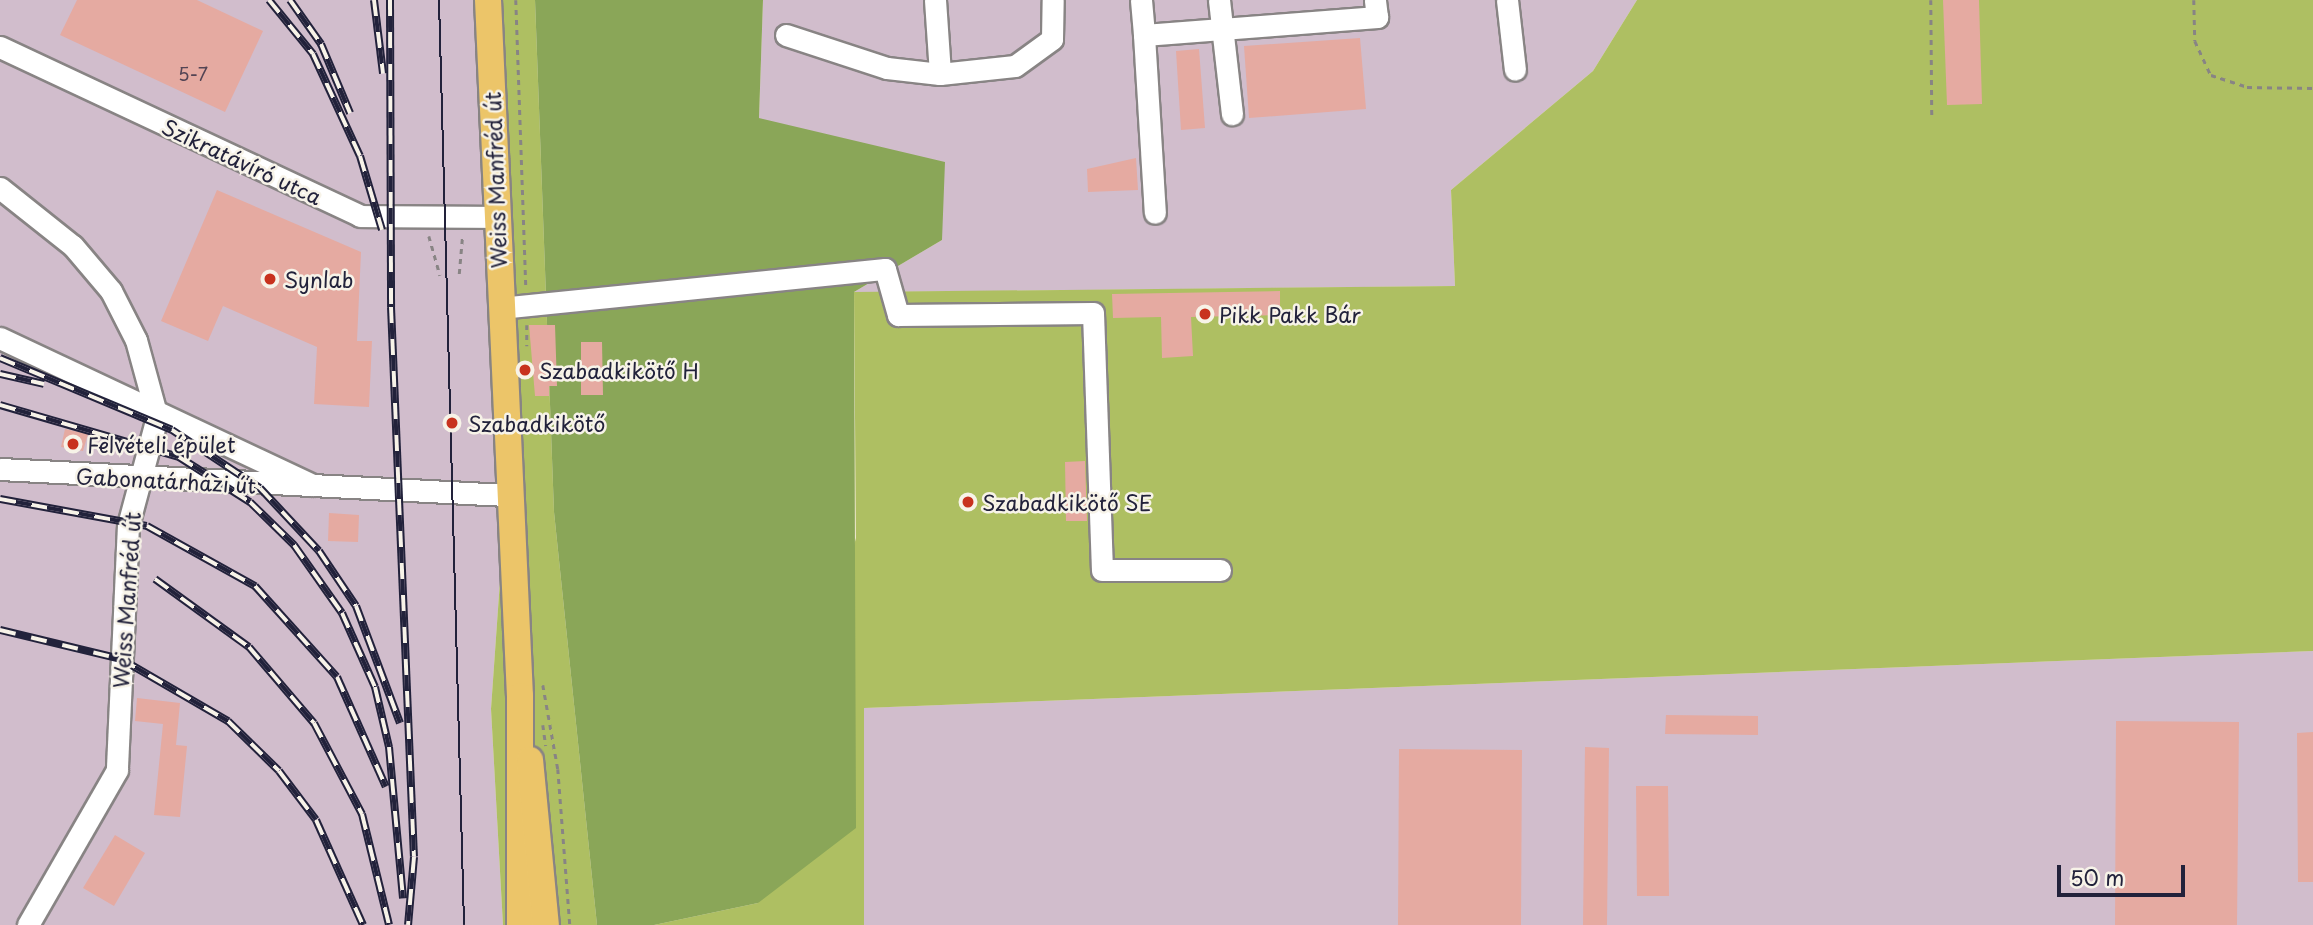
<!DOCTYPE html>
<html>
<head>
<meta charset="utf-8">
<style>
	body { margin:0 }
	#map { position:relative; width:2313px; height:925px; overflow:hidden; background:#ede7cd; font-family:"Playpen Sans",sans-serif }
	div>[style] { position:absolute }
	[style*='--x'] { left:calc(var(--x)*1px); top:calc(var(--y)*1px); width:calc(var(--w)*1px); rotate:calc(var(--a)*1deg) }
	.industrial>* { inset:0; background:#d1bdcc }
	.green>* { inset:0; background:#aebf62 }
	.forest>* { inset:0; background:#8aa658 }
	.building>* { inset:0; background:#e5aaa1 }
	.path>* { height:2.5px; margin-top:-1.25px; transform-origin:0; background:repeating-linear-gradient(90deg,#888484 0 5px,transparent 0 10px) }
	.roads { filter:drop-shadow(2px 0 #888484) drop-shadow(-2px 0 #888484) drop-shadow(0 2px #888484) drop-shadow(0 -2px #888484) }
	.minor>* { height:21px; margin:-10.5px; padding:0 10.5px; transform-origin:10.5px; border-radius:10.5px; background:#fff }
	.major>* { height:26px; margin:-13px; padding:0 13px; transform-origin:13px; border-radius:13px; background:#ecc569 }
	.tram>* { height:2px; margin:-1px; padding:0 1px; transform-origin:1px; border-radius:1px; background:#22223b }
	.rail>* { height:8px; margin-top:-4px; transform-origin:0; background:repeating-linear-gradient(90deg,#f7f3e8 0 16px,#22223b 0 32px); box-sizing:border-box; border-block:2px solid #22223b }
	.dots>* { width:19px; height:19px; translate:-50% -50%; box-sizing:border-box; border:4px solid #f7f3e8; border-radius:50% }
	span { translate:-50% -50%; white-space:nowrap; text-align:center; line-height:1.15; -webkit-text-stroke:5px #f7f3e8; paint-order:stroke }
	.number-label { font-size:18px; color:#534454 }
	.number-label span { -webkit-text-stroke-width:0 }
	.street-label { font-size:21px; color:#22223b }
	.poi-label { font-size:21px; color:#22223b }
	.left { translate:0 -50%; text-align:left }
	.scale { position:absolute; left:2057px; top:865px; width:128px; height:32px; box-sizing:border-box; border:4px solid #22223b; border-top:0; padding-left:9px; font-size:21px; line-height:24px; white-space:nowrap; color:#22223b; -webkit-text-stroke:5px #f7f3e8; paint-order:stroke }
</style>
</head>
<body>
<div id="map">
	<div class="industrial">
		<i style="clip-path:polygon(0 0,488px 0,506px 495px,491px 709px,503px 925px,0 925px)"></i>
		<i style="clip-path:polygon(763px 0,1637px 0,1593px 71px,1451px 190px,1455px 286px,891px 292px,854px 292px,942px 240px,759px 118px)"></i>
		<i style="clip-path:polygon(2313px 651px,2313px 925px,864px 925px,863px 708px)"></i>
	</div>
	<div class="green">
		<i style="clip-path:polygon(488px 0,535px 0,554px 512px,597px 925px,503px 925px,491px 709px,506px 495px)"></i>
		<i style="clip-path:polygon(1637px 0,2313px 0,2313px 651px,864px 708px,864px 925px,654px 925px,758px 903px,856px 538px,854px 292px,1455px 286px,1451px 190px,1593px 71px)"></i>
	</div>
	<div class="forest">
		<i style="clip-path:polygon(535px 0,763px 0,759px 118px,945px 162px,942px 240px,854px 292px,856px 828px,758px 903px,654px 925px,597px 925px,554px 512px)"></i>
	</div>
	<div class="building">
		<i style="clip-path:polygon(77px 0,197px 0,263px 31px,225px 112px,60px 35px)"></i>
		<i style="clip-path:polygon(1943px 0,1979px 0,1982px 104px,1947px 105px)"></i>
		<i style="clip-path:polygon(1360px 38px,1366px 109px,1249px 118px,1244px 46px)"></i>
		<i style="clip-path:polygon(1199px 49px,1205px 128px,1181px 130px,1176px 51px)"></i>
		<i style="clip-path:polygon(1136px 158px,1138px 190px,1088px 192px,1087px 169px)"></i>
		<i style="clip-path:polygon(217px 190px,361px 252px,357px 341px,372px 341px,369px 407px,314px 404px,317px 347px,223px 306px,208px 341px,161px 321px)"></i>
		<i style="clip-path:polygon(1280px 291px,1280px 315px,1191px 317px,1193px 356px,1162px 358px,1161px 317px,1113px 318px,1112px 294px)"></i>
		<i style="clip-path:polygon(529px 325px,555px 325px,557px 386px,549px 386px,549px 396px,535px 396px)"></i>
		<i style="clip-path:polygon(581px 342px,602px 342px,603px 395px,581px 395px)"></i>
		<i style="clip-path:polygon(65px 429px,88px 434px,83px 451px,61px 447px)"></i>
		<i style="clip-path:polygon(1085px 461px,1087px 521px,1066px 521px,1065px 462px)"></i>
		<i style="clip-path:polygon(329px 513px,359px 515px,358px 542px,328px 541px)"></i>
		<i style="clip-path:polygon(137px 698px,180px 703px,176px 745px,187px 746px,180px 817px,154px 815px,163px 724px,135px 721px)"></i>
		<i style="clip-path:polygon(1666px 715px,1758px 716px,1758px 735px,1665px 734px)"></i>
		<i style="clip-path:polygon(2116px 721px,2239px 722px,2237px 925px,2115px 925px)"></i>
		<i style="clip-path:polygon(2313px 732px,2313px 882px,2298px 882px,2297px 733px)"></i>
		<i style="clip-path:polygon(1585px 747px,1609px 748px,1607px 925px,1583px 925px)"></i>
		<i style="clip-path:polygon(1399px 749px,1522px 750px,1521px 925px,1398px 925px)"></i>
		<i style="clip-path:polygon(1636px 786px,1668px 786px,1669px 896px,1637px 896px)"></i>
		<i style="clip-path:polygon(115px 835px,145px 853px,114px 906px,83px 888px)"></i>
	</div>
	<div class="path">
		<i style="--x:516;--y:0;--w:287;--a:88"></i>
		<i style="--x:1931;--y:0;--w:116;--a:89.5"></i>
		<i style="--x:2194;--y:0;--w:41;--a:88.6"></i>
		<i style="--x:2195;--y:41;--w:38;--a:65"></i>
		<i style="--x:2211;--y:75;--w:38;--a:18"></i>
		<i style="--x:2247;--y:87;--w:66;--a:0.9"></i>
		<i style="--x:429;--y:236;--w:41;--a:74.2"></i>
		<i style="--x:459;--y:274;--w:38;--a:-85"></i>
		<i style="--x:527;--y:325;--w:21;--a:90"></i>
		<i style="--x:543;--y:685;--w:85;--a:79.9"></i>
		<i style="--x:558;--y:769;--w:156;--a:85.6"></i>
		<i style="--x:543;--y:725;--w:21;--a:82"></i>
	</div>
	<div class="roads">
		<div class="minor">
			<i style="--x:935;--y:0;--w:74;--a:86.1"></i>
			<i style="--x:1141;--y:0;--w:35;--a:85"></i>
			<i style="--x:1144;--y:35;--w:234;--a:-4.4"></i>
			<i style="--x:1377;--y:17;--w:17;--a:-97"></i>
			<i style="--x:1219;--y:0;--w:115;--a:83.5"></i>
			<i style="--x:1507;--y:0;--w:70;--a:83.5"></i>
			<i style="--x:786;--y:35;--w:106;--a:18.1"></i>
			<i style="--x:887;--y:68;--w:53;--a:6.5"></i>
			<i style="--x:940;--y:74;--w:75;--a:-6.1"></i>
			<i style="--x:1015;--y:66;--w:46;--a:-36.1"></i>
			<i style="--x:1052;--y:39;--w:39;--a:-89"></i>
			<i style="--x:1144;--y:35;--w:178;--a:86.5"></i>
			<i style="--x:0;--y:47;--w:398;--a:25.1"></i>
			<i style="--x:360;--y:216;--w:137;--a:0.4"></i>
			<i style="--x:0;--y:188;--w:93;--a:38.5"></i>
			<i style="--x:73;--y:246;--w:59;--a:49.8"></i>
			<i style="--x:111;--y:291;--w:55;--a:63"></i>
			<i style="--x:136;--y:340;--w:80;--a:74.7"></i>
			<i style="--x:157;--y:417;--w:112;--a:105"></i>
			<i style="--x:128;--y:525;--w:245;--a:92.6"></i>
			<i style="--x:117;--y:770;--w:179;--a:119.9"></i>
			<i style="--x:500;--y:308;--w:387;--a:-5.8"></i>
			<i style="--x:885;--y:269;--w:48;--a:74.2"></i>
			<i style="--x:898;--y:315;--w:195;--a:-0.6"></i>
			<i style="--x:1093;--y:313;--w:257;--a:88"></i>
			<i style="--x:1102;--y:570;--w:118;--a:0"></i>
			<i style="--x:0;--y:338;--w:345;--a:25.2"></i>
			<i style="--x:0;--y:469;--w:507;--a:2.94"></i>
		</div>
		<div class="major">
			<i style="--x:488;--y:0;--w:697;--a:87.37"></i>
			<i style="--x:520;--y:696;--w:229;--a:90"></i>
			<i style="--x:530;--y:760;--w:166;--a:84.5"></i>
		</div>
	</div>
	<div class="tram">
		<i style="--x:439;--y:0;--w:925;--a:88.45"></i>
	</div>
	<div class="rail">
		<i style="--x:269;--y:0;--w:70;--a:50.8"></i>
		<i style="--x:313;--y:54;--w:112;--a:65.3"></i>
		<i style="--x:360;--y:156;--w:77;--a:73.4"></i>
		<i style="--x:290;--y:0;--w:54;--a:54.8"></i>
		<i style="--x:321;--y:44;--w:75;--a:67.2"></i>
		<i style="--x:374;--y:0;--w:74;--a:83"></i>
		<i style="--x:390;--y:0;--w:307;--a:89.8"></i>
		<i style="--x:391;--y:307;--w:550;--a:87.61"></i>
		<i style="--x:414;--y:857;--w:68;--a:95"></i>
		<i style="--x:0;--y:358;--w:186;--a:22.7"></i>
		<i style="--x:172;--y:430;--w:105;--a:33.4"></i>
		<i style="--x:260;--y:488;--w:86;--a:46.9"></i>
		<i style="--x:319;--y:551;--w:66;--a:56.1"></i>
		<i style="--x:356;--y:606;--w:125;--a:69.4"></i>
		<i style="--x:0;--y:374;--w:45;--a:12.8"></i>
		<i style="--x:0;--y:405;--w:186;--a:16.2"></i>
		<i style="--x:179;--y:457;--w:84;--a:32.4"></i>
		<i style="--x:250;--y:502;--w:62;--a:44.3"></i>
		<i style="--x:294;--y:545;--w:83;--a:54.8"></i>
		<i style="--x:342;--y:613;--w:81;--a:66"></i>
		<i style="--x:375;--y:687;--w:62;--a:76.9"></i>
		<i style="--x:389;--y:747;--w:152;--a:84.7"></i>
		<i style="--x:0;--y:499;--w:149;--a:10.4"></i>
		<i style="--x:147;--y:526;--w:124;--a:29.1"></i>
		<i style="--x:255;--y:586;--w:122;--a:48"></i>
		<i style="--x:337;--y:677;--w:120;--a:66"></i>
		<i style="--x:155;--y:579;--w:116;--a:35.9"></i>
		<i style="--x:249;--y:647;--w:100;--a:49.5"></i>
		<i style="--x:314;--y:723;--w:103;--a:62.2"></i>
		<i style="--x:362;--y:814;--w:114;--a:76.3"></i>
		<i style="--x:0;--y:630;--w:124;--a:13.5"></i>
		<i style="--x:121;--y:659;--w:124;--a:30.1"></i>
		<i style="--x:228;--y:721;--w:71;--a:44.4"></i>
		<i style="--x:279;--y:771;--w:61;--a:52.9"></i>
		<i style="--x:316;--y:820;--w:115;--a:65.9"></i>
	</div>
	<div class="dots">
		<i style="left:270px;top:279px;background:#c8321e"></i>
		<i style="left:1205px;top:314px;background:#c8321e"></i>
		<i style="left:525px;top:370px;background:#c8321e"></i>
		<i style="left:452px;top:423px;background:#c8321e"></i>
		<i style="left:73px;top:444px;background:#c8321e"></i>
		<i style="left:968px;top:502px;background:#c8321e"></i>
	</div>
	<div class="number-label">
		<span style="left:193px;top:74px">5-7</span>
	</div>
	<div class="street-label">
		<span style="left:242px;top:161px;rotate:25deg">Szikratávíró utca</span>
		<span style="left:495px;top:180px;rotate:-92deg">Weiss Manfréd út</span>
		<span style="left:166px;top:480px;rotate:3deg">Gabonatárházi út</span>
		<span style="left:126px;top:600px;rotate:-86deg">Weiss Manfréd út</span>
	</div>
	<div class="poi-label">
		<span class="left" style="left:284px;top:279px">Synlab</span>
		<span class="left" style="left:1219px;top:314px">Pikk Pakk Bár</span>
		<span class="left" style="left:539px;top:370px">Szabadkikötő H</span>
		<span class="left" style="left:468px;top:423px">Szabadkikötő</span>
		<span class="left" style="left:87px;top:444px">Felvételi épület</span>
		<span class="left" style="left:982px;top:502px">Szabadkikötő SE</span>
	</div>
	<div class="scale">50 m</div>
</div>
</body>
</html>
